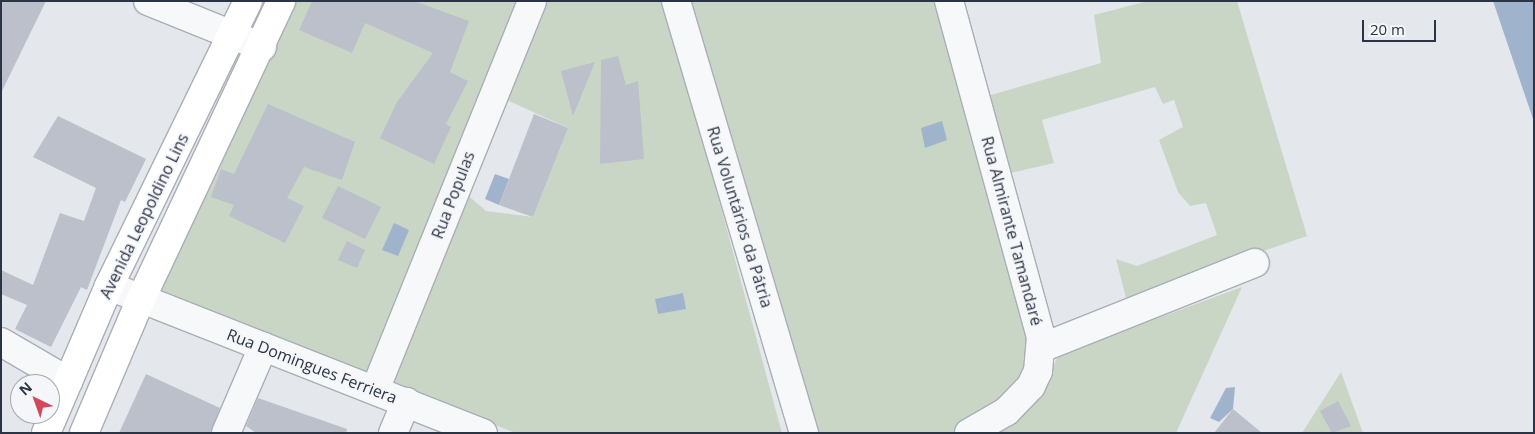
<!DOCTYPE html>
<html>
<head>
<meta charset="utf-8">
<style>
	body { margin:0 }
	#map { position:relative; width:1535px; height:434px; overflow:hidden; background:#e4e7ec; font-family:"Open Sans",sans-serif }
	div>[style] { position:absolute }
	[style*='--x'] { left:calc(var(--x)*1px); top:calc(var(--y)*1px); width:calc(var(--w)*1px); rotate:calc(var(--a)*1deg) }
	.green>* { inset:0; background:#c9d6c5 }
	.water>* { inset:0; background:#9fb4cc }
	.building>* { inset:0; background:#bbc0ca }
	.roads { filter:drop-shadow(1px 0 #a9aeb7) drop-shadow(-1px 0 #a9aeb7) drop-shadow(0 1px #a9aeb7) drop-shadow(0 -1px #a9aeb7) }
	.minor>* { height:28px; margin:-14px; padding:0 14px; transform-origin:14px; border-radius:14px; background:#f7f8fa }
	.major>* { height:28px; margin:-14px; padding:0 14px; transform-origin:14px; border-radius:14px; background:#fff }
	span { translate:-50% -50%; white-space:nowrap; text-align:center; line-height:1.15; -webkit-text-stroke:4px #f4f6f9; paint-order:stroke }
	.street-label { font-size:16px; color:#2b3445 }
	.frame { position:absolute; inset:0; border:2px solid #2b3445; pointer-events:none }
	.north { position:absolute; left:10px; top:374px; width:50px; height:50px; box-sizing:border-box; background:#f4f6f9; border:1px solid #a4a8b1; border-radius:50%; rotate:318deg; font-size:14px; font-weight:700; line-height:20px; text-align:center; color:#2b3445 }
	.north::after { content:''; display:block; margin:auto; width:18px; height:22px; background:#d1495b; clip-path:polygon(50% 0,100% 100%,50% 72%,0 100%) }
	.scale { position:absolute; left:1362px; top:20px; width:74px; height:22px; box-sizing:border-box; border:2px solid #2b3445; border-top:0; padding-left:6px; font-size:15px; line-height:18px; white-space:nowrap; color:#2b3445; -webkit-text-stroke:4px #f4f6f9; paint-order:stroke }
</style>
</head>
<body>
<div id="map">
	<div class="green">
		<i style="clip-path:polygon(290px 1px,521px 1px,370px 376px,159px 294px)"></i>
		<i style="clip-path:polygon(547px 1px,665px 1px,782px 433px,516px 433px,389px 384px,464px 192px,486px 211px,533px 217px,568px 128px,507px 100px)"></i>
		<i style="clip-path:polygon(684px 1px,941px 1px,1036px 338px,1030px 368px,999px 409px,954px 433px,815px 433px)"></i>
		<i style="clip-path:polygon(1148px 1px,1237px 1px,1307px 236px,1126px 298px,1116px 259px,1137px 266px,1217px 235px,1206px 203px,1190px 206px,1178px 192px,1159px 140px,1183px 127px,1174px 100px,1163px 104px,1155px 87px,1042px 120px,1054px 163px,997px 176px,981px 98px,1101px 63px,1094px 15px)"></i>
		<i style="clip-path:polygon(1242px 287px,1176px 433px,993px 433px,1041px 398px,1058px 355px)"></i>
		<i style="clip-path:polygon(1341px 372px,1363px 433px,1302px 433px)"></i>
	</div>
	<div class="water">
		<i style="clip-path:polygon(1493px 1px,1534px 1px,1534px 122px,1513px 60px)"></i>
		<i style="clip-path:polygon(942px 121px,947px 140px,925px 148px,921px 128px)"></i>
		<i style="clip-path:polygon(495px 174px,509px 179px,499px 205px,485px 199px)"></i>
		<i style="clip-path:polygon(394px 223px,409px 230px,398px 256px,382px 250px)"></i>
		<i style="clip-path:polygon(683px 293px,686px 309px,658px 314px,655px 299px)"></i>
		<i style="clip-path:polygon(1235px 387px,1233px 409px,1219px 422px,1210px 418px,1226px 388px)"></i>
	</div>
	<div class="building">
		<i style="clip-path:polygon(1px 1px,46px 1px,1px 93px)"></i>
		<i style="clip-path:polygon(312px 1px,414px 1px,469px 21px,450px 72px,468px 81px,446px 124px,451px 127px,434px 164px,380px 138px,397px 102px,433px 53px,365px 23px,352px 53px,299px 30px)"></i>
		<i style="clip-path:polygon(618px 56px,626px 85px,638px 81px,644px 159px,600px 164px,601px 60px)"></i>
		<i style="clip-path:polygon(595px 62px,573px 116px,561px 71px)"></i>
		<i style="clip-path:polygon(268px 104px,355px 142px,342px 180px,304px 167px,287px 198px,304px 206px,285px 243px,229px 216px,234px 205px,211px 197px,221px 169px,234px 174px)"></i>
		<i style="clip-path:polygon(534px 114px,568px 128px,533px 217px,499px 205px)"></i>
		<i style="clip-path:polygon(58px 116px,146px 159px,125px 202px,121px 200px,87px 290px,81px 287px,51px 347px,15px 329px,27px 305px,1px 294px,1px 270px,33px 285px,60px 213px,84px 221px,96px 188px,33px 157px)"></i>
		<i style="clip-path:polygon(338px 186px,381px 207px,365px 239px,322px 218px)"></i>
		<i style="clip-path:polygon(347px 241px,365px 250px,357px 268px,338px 260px)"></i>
		<i style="clip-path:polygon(146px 374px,220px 408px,210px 433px,119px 433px)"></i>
		<i style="clip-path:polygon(258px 398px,347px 429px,346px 433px,256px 433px,246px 426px)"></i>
		<i style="clip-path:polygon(1338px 401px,1351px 426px,1332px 433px,1320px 411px)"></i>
		<i style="clip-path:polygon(1233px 409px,1262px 433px,1214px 433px)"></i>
	</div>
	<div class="roads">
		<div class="minor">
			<i style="--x:148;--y:1;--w:123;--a:22"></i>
			<i style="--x:676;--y:1;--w:451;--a:73.5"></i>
			<i style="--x:949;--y:1;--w:348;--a:74.7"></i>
			<i style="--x:1041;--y:337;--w:34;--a:95"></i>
			<i style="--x:1038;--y:371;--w:17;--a:115"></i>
			<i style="--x:1031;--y:386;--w:35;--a:134"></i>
			<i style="--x:1007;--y:411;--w:44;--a:149.9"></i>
			<i style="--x:109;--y:286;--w:402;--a:21.5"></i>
			<i style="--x:1;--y:342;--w:78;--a:30.2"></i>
			<i style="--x:1041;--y:348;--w:230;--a:-21.7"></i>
			<i style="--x:375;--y:390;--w:419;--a:-68"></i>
			<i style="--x:226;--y:433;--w:94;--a:-66.7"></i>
			<i style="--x:393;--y:433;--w:34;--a:-67"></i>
		</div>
		<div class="major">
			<i style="--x:46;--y:433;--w:160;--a:-66.8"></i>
			<i style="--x:109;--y:286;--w:317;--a:-64"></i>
			<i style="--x:84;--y:433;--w:146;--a:-67"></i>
			<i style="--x:141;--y:299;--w:329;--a:-64.8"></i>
		</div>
	</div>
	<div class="street-label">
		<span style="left:453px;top:195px;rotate:-69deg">Rua Populas</span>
		<span style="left:144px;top:216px;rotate:-64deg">Avenida Leopoldino Lins</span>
		<span style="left:740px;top:217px;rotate:73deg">Rua Voluntários da Pátria</span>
		<span style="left:1012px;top:231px;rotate:75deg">Rua Almirante Tamandaré</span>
		<span style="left:312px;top:366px;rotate:21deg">Rua Domingues Ferriera</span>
	</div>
	<div class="frame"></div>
	<div class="north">N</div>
	<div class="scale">20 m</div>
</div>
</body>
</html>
